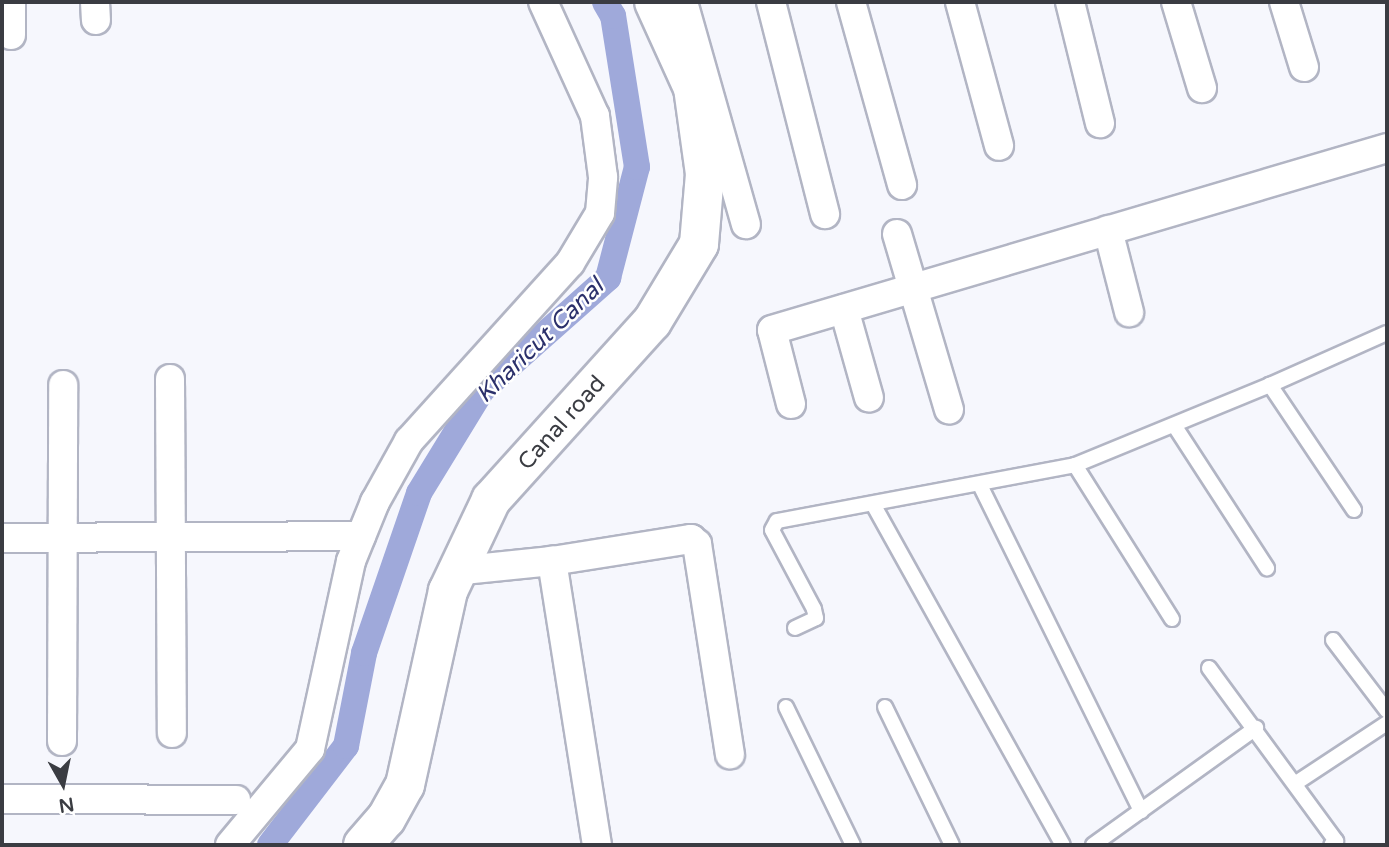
<!DOCTYPE html>
<html>
<head>
<meta charset="utf-8">
<style>
	body { margin:0 }
	#map { position:relative; width:1389px; height:847px; overflow:hidden; background:#f6f7fd; font-family:"Varela Round",sans-serif }
	div>[style] { position:absolute }
	[style*='--x'] { left:calc(var(--x)*1px); top:calc(var(--y)*1px); width:calc(var(--w)*1px); rotate:calc(var(--a)*1deg) }
	.canal>* { height:26px; margin:-13px; padding:0 13px; transform-origin:13px; border-radius:13px; background:#9fa9da }
	.roads { filter:drop-shadow(2px 0 #b2b5c4) drop-shadow(-2px 0 #b2b5c4) drop-shadow(0 2px #b2b5c4) drop-shadow(0 -2px #b2b5c4) }
	.lane>* { height:14px; margin:-7px; padding:0 7px; transform-origin:7px; border-radius:7px; background:#fff }
	.street>* { height:28px; margin:-14px; padding:0 14px; transform-origin:14px; border-radius:14px; background:#fff }
	.secondary>* { height:38px; margin:-19px; padding:0 19px; transform-origin:19px; border-radius:19px; background:#fff }
	span { translate:-50% -50%; white-space:nowrap; text-align:center; line-height:1.15; -webkit-text-stroke:5px #fff; paint-order:stroke }
	.street-label { font-size:23px; color:#3a3c42 }
	.water-label { font-size:24px; color:#2b306b; font-style:italic }
	.frame { position:absolute; inset:0; border:4px solid #3a3c42; pointer-events:none }
	.north { position:absolute; left:28px; top:749px; width:70px; height:70px; -webkit-text-stroke:5px #fff; paint-order:stroke; rotate:171deg; font-size:19px; font-weight:700; line-height:28px; text-align:center; color:#3a3c42 }
	.north::after { content:''; display:block; margin:auto; width:24px; height:32px; background:#3a3c42; clip-path:polygon(50% 0,100% 100%,50% 72%,0 100%) }
</style>
</head>
<body>
<div id="map">
	<div class="canal">
		<i style="--x:270;--y:845;--w:125;--a:-52.5"></i>
		<i style="--x:346;--y:746;--w:95;--a:-79"></i>
		<i style="--x:364;--y:653;--w:169;--a:-71"></i>
		<i style="--x:419;--y:493;--w:121;--a:-58.5"></i>
		<i style="--x:482;--y:390;--w:169;--a:-41.6"></i>
		<i style="--x:608;--y:278;--w:115;--a:-75.4"></i>
		<i style="--x:637;--y:167;--w:153;--a:-99"></i>
		<i style="--x:613;--y:16;--w:16;--a:-120"></i>
	</div>
	<div class="roads">
		<div class="lane">
			<i style="--x:1174;--y:425;--w:171;--a:57"></i>
			<i style="--x:1075;--y:465;--w:182;--a:57.8"></i>
			<i style="--x:980;--y:485;--w:364;--a:63.7"></i>
			<i style="--x:873;--y:504;--w:390;--a:60.9"></i>
			<i style="--x:1354;--y:510;--w:151;--a:-123.9"></i>
			<i style="--x:1270;--y:385;--w:128;--a:-24"></i>
			<i style="--x:795;--y:628;--w:23;--a:-25"></i>
			<i style="--x:816;--y:618;--w:9;--a:-103"></i>
			<i style="--x:814;--y:609;--w:89;--a:-118"></i>
			<i style="--x:772;--y:530;--w:10;--a:-61"></i>
			<i style="--x:777;--y:521;--w:303;--a:-10.6"></i>
			<i style="--x:1075;--y:465;--w:211;--a:-22.3"></i>
			<i style="--x:1333;--y:640;--w:89;--a:52.7"></i>
			<i style="--x:1209;--y:668;--w:215;--a:53.7"></i>
			<i style="--x:1336;--y:841;--w:6;--a:141"></i>
			<i style="--x:786;--y:707;--w:153;--a:64.1"></i>
			<i style="--x:885;--y:707;--w:153;--a:64.1"></i>
			<i style="--x:1296;--y:783;--w:109;--a:-33.4"></i>
			<i style="--x:1093;--y:845;--w:201;--a:-35.7"></i>
		</div>
		<div class="street">
			<i style="--x:95;--y:2;--w:18;--a:87"></i>
			<i style="--x:683;--y:2;--w:231;--a:74.2"></i>
			<i style="--x:771;--y:2;--w:219;--a:75.7"></i>
			<i style="--x:851;--y:2;--w:190;--a:74.4"></i>
			<i style="--x:960;--y:2;--w:149;--a:74.8"></i>
			<i style="--x:1070;--y:2;--w:125;--a:76.1"></i>
			<i style="--x:1176;--y:2;--w:90;--a:73.2"></i>
			<i style="--x:1284;--y:2;--w:68;--a:72.9"></i>
			<i style="--x:11;--y:35;--w:33;--a:-90"></i>
			<i style="--x:1108;--y:230;--w:85;--a:75.6"></i>
			<i style="--x:897;--y:234;--w:183;--a:73.5"></i>
			<i style="--x:844;--y:309;--w:92;--a:74.3"></i>
			<i style="--x:170;--y:379;--w:354;--a:89.7"></i>
			<i style="--x:791;--y:404;--w:76;--a:-104.4"></i>
			<i style="--x:772;--y:330;--w:641;--a:-16.49"></i>
			<i style="--x:2;--y:538;--w:359;--a:-0.3"></i>
			<i style="--x:455;--y:571;--w:98;--a:-5.9"></i>
			<i style="--x:62;--y:741;--w:356;--a:-89.8"></i>
			<i style="--x:2;--y:799;--w:234;--a:0.2"></i>
			<i style="--x:230;--y:845;--w:125;--a:-50.2"></i>
			<i style="--x:310;--y:749;--w:192;--a:-77.7"></i>
			<i style="--x:351;--y:561;--w:64;--a:-67.9"></i>
			<i style="--x:375;--y:502;--w:70;--a:-60.9"></i>
			<i style="--x:409;--y:441;--w:240;--a:-47.9"></i>
			<i style="--x:570;--y:263;--w:58;--a:-59"></i>
			<i style="--x:600;--y:213;--w:36;--a:-85"></i>
			<i style="--x:603;--y:177;--w:62;--a:-97.5"></i>
			<i style="--x:595;--y:116;--w:125;--a:-114.5"></i>
			<i style="--x:597;--y:845;--w:288;--a:-99"></i>
			<i style="--x:552;--y:561;--w:141;--a:-9"></i>
			<i style="--x:691;--y:539;--w:8;--a:40"></i>
			<i style="--x:697;--y:544;--w:213;--a:81.1"></i>
		</div>
		<div class="secondary">
			<i style="--x:363;--y:845;--w:35;--a:-49"></i>
			<i style="--x:386;--y:819;--w:39;--a:-61"></i>
			<i style="--x:405;--y:785;--w:199;--a:-77.5"></i>
			<i style="--x:448;--y:591;--w:101;--a:-64.7"></i>
			<i style="--x:491;--y:500;--w:240;--a:-47.9"></i>
			<i style="--x:652;--y:322;--w:91;--a:-58.9"></i>
			<i style="--x:699;--y:244;--w:70;--a:-85.1"></i>
			<i style="--x:705;--y:174;--w:87;--a:-97.9"></i>
			<i style="--x:693;--y:88;--w:94;--a:-114.4"></i>
		</div>
	</div>
	<div class="street-label">
		<span style="left:562px;top:423px;rotate:-48deg">Canal road</span>
	</div>
	<div class="water-label">
		<span style="left:540px;top:341px;rotate:-44deg">Kharicut Canal</span>
	</div>
	<div class="frame"></div>
	<div class="north">N</div>
</div>
</body>
</html>
